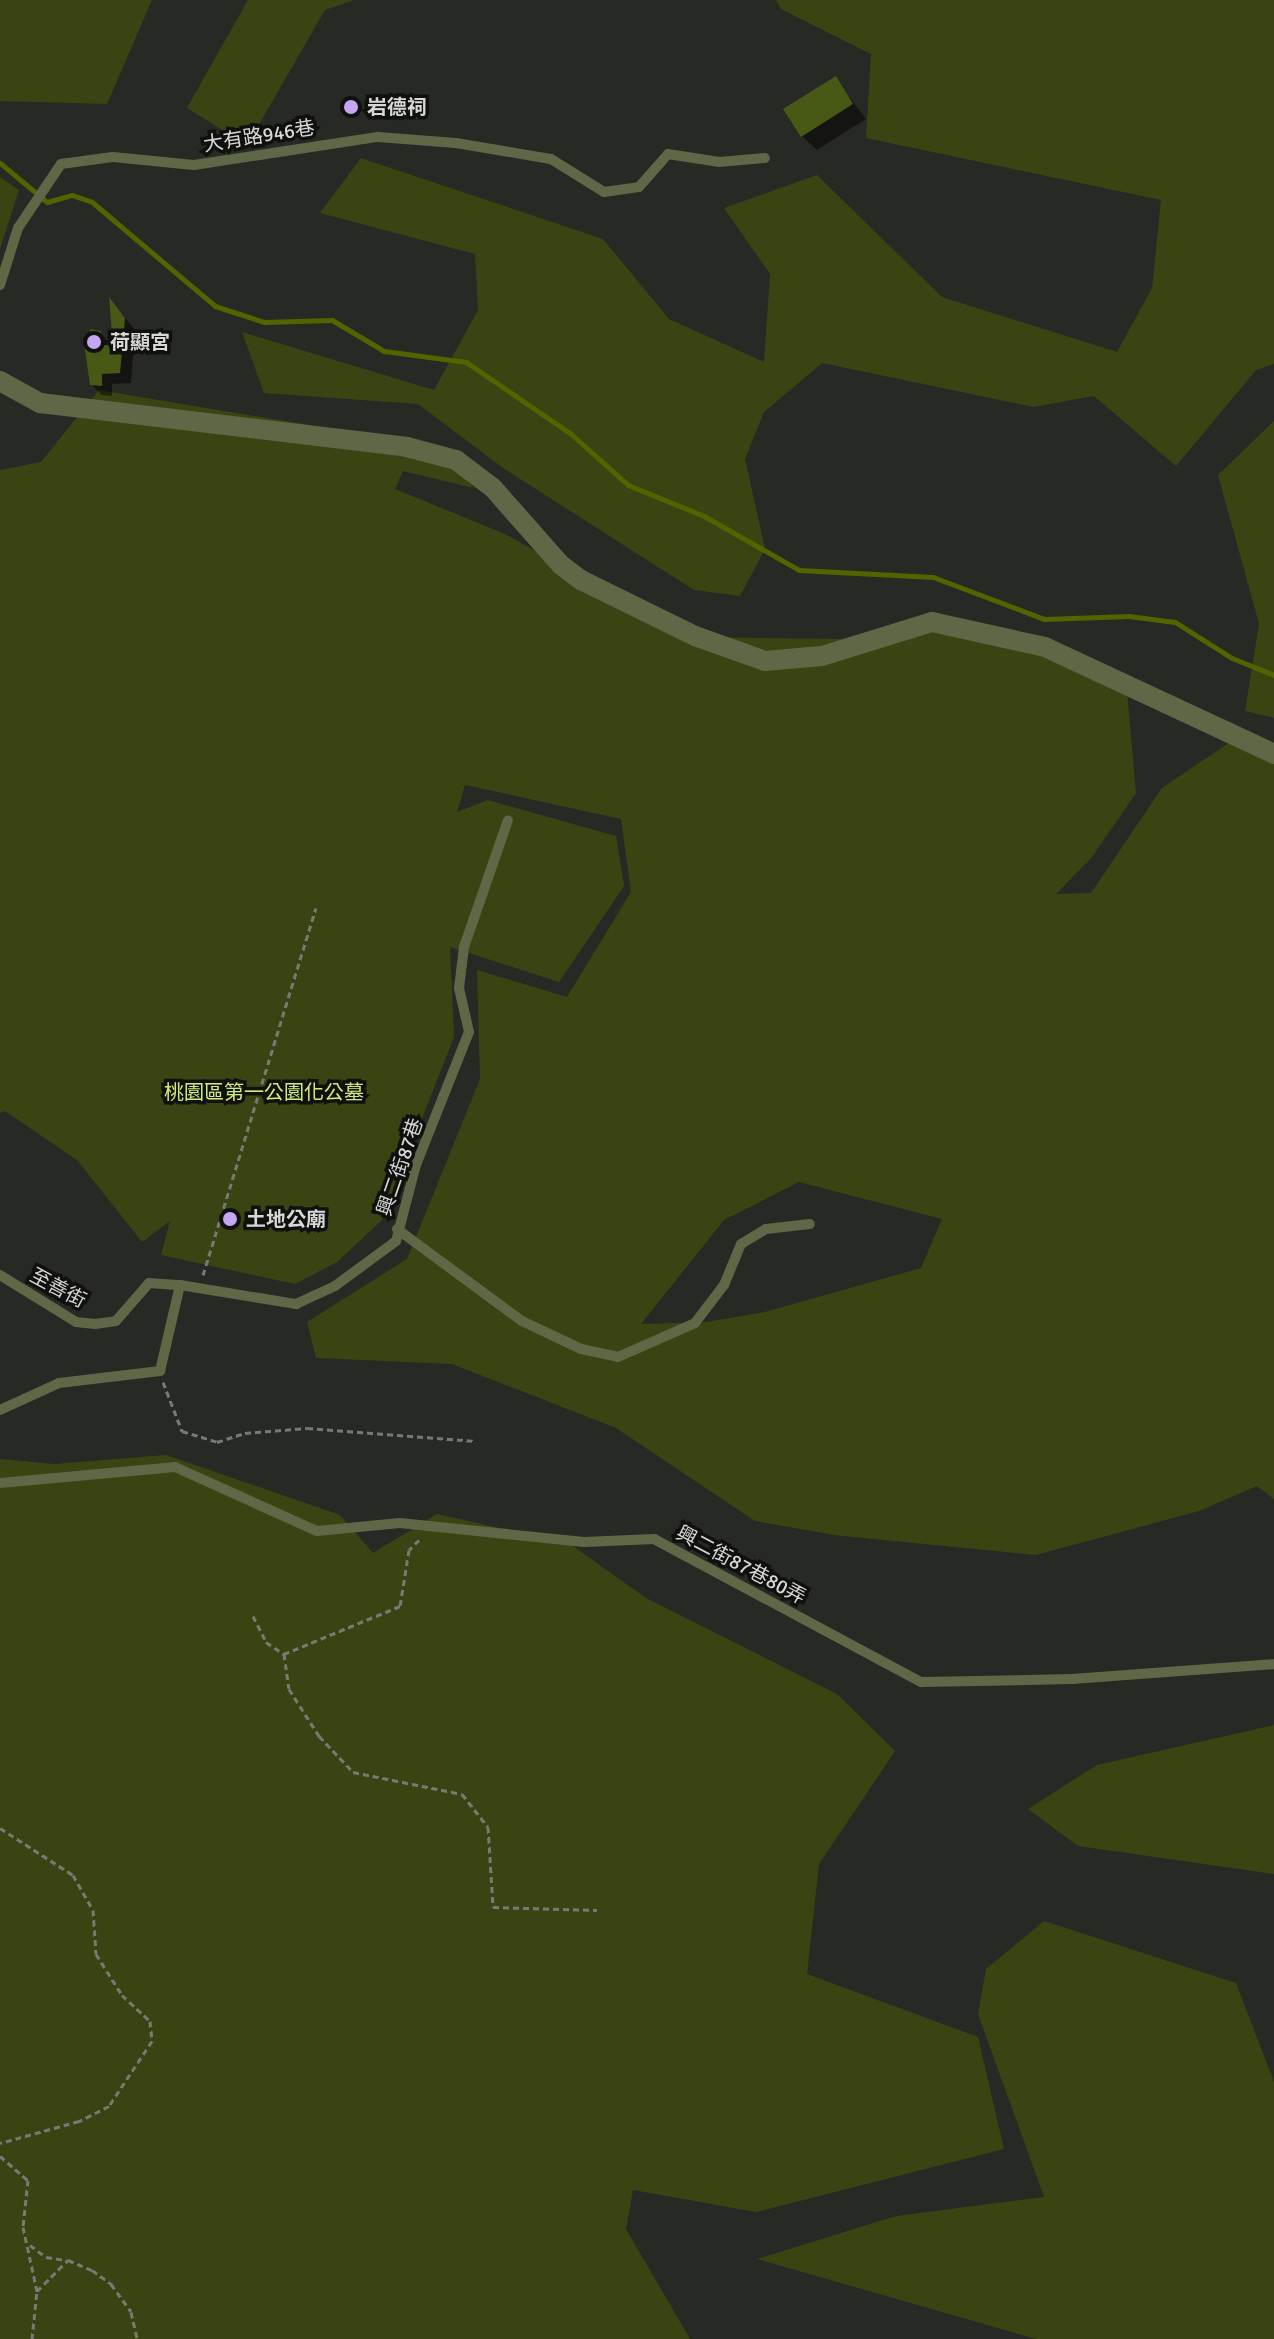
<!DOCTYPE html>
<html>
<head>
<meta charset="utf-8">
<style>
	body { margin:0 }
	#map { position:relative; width:1274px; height:2339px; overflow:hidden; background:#272924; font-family:Signika,"Noto Sans TC",sans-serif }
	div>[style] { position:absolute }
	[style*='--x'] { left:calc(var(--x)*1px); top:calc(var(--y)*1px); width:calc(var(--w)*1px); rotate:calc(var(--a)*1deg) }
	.green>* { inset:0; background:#384512 }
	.shadow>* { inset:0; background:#0007 }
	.stream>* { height:5px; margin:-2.5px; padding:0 2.5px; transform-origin:2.5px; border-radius:2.5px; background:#506400 }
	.building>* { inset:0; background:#485815 }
	.path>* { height:3px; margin-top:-1.5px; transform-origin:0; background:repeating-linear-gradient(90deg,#777975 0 6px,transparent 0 10px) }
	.lane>* { height:10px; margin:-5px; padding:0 5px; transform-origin:5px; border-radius:5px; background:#5e6847 }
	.street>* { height:20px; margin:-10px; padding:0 10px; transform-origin:10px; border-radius:10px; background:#5e6847 }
	.dots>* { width:22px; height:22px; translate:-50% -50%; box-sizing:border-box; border:4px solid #10110f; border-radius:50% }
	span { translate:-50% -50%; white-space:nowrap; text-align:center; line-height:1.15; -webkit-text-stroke:7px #10110f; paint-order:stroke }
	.poi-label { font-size:20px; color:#d7d9d5; font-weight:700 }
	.left { translate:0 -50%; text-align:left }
	.street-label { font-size:20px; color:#d7d9d5 }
	.park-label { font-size:20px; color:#cdec7b }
</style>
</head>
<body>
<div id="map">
	<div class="green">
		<i style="clip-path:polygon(0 0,152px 0,107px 104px,0 101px)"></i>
		<i style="clip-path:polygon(248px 0,354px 0,325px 10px,247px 145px,187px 108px)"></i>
		<i style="clip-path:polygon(776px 0,1274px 0,1274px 364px,1256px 370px,1176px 466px,1094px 396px,1033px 407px,822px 363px,764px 412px,745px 459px,765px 549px,740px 596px,694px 590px,503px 468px,418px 404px,264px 393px,242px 332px,434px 390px,478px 310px,475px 254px,320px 213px,361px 158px,603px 239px,669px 319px,764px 362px,770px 274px,724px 208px,817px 175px,942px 297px,1117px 352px,1152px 288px,1161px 200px,866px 138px,871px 54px,781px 9px)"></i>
		<i style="clip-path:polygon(0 177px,19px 190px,0 249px)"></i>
		<i style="clip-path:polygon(evenodd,99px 390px,435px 446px,474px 488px,403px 471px,395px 489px,505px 534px,691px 637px,840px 639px,968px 624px,1126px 680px,1136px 793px,1092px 857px,1056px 894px,1091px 893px,1162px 788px,1229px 743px,1274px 750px,1274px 1499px,1257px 1486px,1199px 1511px,1036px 1555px,834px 1535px,755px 1521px,616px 1428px,452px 1364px,316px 1358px,307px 1322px,407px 1259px,480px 1079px,477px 970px,567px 997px,631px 892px,621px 819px,465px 785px,457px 812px,488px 800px,616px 836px,624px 886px,559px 982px,450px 947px,454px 1037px,382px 1220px,337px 1262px,295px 1284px,161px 1255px,170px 1221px,142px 1242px,78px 1161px,5px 1111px,0 1113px,0 470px,41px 462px,99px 390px,799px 1182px,942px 1219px,921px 1268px,765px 1312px,707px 1322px,641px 1324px,724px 1220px,799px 1182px)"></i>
		<i style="clip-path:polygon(1274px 421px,1274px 718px,1245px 711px,1259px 624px,1218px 475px)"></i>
		<i style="clip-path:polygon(166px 1455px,340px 1515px,373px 1553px,437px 1514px,570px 1544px,646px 1598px,837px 1694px,895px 1751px,819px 1864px,807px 1974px,978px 2037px,1004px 2149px,756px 2212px,633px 2190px,626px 2229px,690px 2339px,0 2339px,0 1459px,54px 1464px)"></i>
		<i style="clip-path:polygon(1274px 1725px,1274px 1874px,1078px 1846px,1028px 1809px,1097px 1765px)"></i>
		<i style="clip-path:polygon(1044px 1921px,1236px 1983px,1274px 2082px,1274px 2339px,1036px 2339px,757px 2259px,896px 2216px,1044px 2197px,978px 2014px,986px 1969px)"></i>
	</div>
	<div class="shadow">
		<i style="clip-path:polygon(835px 79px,866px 119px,817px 150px,802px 136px)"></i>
		<i style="clip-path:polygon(119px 310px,135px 330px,131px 383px,112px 384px,112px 396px,102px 395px,91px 384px,100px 333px,115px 348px)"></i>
	</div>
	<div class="stream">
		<i style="--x:0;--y:163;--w:61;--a:39.7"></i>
		<i style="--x:47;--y:202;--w:26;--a:-16"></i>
		<i style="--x:72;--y:195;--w:21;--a:19"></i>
		<i style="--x:92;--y:202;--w:161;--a:40.2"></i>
		<i style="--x:215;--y:306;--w:52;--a:18.1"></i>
		<i style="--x:264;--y:322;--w:68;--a:-1.7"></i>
		<i style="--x:332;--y:320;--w:61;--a:30.8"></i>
		<i style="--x:384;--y:351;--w:83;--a:7.6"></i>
		<i style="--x:466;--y:362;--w:127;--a:34.4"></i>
		<i style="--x:571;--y:434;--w:76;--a:41.8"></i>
		<i style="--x:628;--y:485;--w:82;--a:22.2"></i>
		<i style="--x:704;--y:516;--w:109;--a:29.6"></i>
		<i style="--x:799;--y:570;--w:134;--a:3"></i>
		<i style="--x:933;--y:577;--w:119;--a:20.7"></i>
		<i style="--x:1044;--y:619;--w:85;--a:-2"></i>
		<i style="--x:1129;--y:616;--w:46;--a:7.4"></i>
		<i style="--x:1175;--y:622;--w:67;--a:32.3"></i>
		<i style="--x:1232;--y:658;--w:45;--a:22"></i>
	</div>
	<div class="building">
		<i style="clip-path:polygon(836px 76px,853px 104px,801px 137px,783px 109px)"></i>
		<i style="clip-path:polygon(109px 297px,125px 318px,120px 373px,102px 374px,102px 386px,90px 385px,84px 343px,91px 340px,90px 329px,101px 331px,101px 345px,113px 345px)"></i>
	</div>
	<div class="path">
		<i style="--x:203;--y:1275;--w:384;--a:-72.9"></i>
		<i style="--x:163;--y:1382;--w:53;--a:68.8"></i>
		<i style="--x:182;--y:1431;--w:37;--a:17"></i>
		<i style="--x:217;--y:1442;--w:29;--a:-18"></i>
		<i style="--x:245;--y:1433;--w:62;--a:-4.6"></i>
		<i style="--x:307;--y:1428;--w:169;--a:4.4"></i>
		<i style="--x:419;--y:1540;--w:14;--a:135"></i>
		<i style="--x:409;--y:1550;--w:57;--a:99.1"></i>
		<i style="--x:400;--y:1606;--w:126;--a:157.5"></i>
		<i style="--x:284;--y:1654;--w:35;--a:82"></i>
		<i style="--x:289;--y:1689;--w:56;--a:57.4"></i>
		<i style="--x:319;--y:1736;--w:50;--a:46.6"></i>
		<i style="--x:353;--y:1772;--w:111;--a:11.4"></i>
		<i style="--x:462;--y:1794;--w:42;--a:51.8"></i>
		<i style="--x:488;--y:1827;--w:80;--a:86.4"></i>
		<i style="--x:493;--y:1907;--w:104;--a:1.7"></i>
		<i style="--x:253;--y:1616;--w:29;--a:63"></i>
		<i style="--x:266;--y:1642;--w:22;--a:34"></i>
		<i style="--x:0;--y:1828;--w:87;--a:32.8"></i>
		<i style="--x:73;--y:1875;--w:40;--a:60.3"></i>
		<i style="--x:93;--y:1910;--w:44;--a:86.1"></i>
		<i style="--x:96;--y:1954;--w:49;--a:57.6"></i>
		<i style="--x:122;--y:1995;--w:38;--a:43"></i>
		<i style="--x:150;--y:2021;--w:20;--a:84"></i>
		<i style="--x:152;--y:2041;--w:78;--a:123.5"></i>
		<i style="--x:109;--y:2106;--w:34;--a:153"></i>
		<i style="--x:79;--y:2121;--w:82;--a:164.4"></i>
		<i style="--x:0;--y:2156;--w:37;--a:41"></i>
		<i style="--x:28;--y:2180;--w:47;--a:96.1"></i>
		<i style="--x:23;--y:2227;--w:66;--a:77.7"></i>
		<i style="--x:37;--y:2291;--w:44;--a:-45"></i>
		<i style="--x:68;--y:2260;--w:26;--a:23"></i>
		<i style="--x:92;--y:2270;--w:24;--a:36"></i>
		<i style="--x:111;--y:2284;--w:34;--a:54"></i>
		<i style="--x:131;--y:2312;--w:28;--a:77"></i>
		<i style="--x:30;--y:2245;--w:20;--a:37"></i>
		<i style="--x:46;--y:2257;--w:20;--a:9"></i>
		<i style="--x:32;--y:2339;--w:48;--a:-84.1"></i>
	</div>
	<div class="lane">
		<i style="--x:0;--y:285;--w:60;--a:-72.5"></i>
		<i style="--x:18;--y:228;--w:77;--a:-56.1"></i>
		<i style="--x:61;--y:164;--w:52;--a:-7.7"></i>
		<i style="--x:113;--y:157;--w:81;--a:5.6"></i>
		<i style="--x:194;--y:165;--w:186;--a:-8.7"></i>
		<i style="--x:378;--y:137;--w:78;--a:4.4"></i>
		<i style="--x:456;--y:143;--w:96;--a:9.6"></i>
		<i style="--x:551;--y:159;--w:62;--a:31.9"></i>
		<i style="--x:604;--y:192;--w:35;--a:-8"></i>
		<i style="--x:639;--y:187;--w:44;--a:-48.7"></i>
		<i style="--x:668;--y:154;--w:52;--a:8.9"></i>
		<i style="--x:719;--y:162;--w:46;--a:-5"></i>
		<i style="--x:397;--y:1229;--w:155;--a:36.4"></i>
		<i style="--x:522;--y:1321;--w:65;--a:25.4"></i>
		<i style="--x:581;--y:1349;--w:38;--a:12"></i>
		<i style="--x:618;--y:1357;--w:84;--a:-23.8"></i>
		<i style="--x:695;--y:1323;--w:48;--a:-52.7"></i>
		<i style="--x:724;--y:1285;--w:44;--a:-67.5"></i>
		<i style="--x:741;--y:1244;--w:29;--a:-31"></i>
		<i style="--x:766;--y:1229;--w:44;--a:-6.5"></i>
		<i style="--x:0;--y:1275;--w:89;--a:31.7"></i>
		<i style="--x:76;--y:1322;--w:19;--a:6"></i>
		<i style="--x:95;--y:1324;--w:21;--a:-8"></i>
		<i style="--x:116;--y:1321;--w:50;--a:-49"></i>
		<i style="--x:149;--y:1283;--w:31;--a:4"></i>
		<i style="--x:0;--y:1410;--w:65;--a:-24.6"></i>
		<i style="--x:59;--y:1383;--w:102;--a:-6.8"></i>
		<i style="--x:160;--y:1371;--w:88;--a:-76.9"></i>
		<i style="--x:180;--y:1285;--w:118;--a:9.3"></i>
		<i style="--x:296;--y:1304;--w:43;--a:-24.8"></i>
		<i style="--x:335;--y:1286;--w:76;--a:-36.4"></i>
		<i style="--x:396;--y:1241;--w:79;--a:-75.3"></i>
		<i style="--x:416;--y:1165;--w:143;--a:-68.3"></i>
		<i style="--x:469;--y:1032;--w:45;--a:-102.8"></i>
		<i style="--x:459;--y:988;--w:41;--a:-83"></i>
		<i style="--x:464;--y:947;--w:134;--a:-70.9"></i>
		<i style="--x:0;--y:1483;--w:176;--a:-5.2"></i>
		<i style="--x:175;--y:1467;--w:156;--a:24.3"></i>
		<i style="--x:317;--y:1531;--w:83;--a:-5.5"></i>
		<i style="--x:400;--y:1523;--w:185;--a:5.9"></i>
		<i style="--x:584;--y:1542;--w:70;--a:-2.5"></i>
		<i style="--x:654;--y:1539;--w:303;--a:28.2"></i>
		<i style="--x:921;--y:1682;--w:151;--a:-1.1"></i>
		<i style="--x:1072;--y:1679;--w:203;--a:-4.2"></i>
	</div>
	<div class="street">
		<i style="--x:0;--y:381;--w:46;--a:28.8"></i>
		<i style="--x:40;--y:403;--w:370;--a:6.8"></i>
		<i style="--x:407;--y:447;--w:51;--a:14.9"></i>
		<i style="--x:456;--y:460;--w:46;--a:37.1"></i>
		<i style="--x:493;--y:488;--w:103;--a:48.6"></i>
		<i style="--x:561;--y:565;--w:25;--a:37"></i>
		<i style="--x:581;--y:580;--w:127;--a:26.2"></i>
		<i style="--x:695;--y:636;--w:74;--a:19.7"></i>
		<i style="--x:765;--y:661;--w:57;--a:-5"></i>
		<i style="--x:822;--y:656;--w:115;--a:-17.2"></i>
		<i style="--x:932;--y:622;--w:116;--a:12.5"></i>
		<i style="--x:1045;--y:647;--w:253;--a:25"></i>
	</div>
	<div class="dots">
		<i style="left:351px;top:107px;background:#c4a7f1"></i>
		<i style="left:94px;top:342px;background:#c4a7f1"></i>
		<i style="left:230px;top:1219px;background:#c4a7f1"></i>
	</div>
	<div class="poi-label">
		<span class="left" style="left:367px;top:107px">岩德祠</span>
		<span class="left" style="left:110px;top:342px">荷顯宮</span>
		<span class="left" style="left:246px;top:1219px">土地公廟</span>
	</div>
	<div class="street-label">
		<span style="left:259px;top:136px;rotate:-9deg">大有路946巷</span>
		<span style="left:400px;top:1167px;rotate:-71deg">興二街87巷</span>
		<span style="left:58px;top:1288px;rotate:28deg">至善街</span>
		<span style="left:741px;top:1565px;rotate:28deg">興二街87巷80弄</span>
	</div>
	<div class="park-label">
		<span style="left:264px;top:1092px">桃園區第一公園化公墓</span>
	</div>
</div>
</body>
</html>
